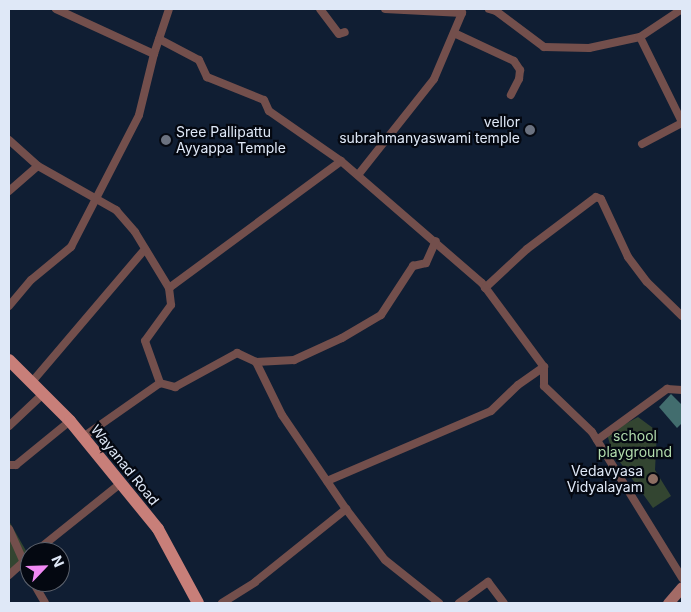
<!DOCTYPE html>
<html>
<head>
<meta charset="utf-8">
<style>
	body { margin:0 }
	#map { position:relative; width:691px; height:612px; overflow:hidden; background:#101e33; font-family:Inter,sans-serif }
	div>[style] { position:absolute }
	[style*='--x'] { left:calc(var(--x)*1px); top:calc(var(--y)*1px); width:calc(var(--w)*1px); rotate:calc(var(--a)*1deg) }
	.green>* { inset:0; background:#334531 }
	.water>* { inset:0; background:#426d6e }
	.street>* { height:8px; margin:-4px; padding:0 4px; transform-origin:4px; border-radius:4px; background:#734f4c }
	.secondary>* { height:11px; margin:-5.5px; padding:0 5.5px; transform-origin:5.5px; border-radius:5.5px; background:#a36b66 }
	.primary>* { height:12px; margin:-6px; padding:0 6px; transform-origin:6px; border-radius:6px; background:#c87f79 }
	.dots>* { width:14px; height:14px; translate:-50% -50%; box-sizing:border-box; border:2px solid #040811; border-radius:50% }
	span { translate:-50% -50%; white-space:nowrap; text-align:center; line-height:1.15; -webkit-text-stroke:4.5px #040811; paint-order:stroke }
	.poi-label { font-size:14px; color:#dfe8f7 }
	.right { translate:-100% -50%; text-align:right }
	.left { translate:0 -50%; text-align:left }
	.park-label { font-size:14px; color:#b2dcad }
	.street-label { font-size:14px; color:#dfe8f7 }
	.frame { position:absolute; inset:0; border:10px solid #dfe8f7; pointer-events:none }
	.north { position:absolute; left:20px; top:542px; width:50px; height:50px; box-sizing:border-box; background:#040811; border:1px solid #5c626d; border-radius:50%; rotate:66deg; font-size:14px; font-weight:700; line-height:20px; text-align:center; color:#dfe8f7 }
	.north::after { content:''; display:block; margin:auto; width:18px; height:22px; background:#f18af4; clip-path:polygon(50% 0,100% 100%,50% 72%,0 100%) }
</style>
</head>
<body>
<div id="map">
	<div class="green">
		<i style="clip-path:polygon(638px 417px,657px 431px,655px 470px,671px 496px,653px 508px,612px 451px,607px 434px)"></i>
		<i style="clip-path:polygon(9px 521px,29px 556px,9px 571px)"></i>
	</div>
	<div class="water">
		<i style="clip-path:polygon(671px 394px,682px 405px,682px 423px,677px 428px,659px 407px)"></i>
	</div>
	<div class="street">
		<i style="--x:56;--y:9;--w:108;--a:24.7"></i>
		<i style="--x:154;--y:54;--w:47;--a:-71.6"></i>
		<i style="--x:320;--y:9;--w:31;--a:53"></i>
		<i style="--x:339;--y:34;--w:6;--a:-18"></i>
		<i style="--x:489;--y:9;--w:7;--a:16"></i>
		<i style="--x:496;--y:11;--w:60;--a:36.9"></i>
		<i style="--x:544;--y:47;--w:45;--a:1.3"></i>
		<i style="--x:589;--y:48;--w:52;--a:-12.2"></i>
		<i style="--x:640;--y:37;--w:50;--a:-33.7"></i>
		<i style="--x:454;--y:33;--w:66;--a:25"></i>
		<i style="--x:514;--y:61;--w:11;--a:56"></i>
		<i style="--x:520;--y:70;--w:9;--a:96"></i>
		<i style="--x:519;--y:79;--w:18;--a:117"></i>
		<i style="--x:640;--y:37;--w:95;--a:63.7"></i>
		<i style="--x:159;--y:39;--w:45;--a:27.7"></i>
		<i style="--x:199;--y:60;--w:19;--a:65"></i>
		<i style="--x:207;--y:77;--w:61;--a:22"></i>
		<i style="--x:264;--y:100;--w:12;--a:66"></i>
		<i style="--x:269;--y:111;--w:88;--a:34.8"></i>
		<i style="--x:341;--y:161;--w:186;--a:40.9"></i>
		<i style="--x:482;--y:283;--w:104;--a:53.6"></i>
		<i style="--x:544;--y:367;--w:19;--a:90"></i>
		<i style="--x:544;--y:386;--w:66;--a:43.8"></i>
		<i style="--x:592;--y:432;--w:172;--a:58.3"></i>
		<i style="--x:9;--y:140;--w:39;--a:42"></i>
		<i style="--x:38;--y:166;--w:90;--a:29.4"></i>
		<i style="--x:116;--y:210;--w:29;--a:49"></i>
		<i style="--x:135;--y:232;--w:66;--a:58.7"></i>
		<i style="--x:169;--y:288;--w:17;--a:83"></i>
		<i style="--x:171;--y:305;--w:44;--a:125.8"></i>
		<i style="--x:145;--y:341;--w:45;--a:70.3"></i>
		<i style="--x:160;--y:383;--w:94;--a:145"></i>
		<i style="--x:642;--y:144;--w:45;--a:-27.7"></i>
		<i style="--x:358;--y:175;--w:122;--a:-51.6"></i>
		<i style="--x:434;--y:79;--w:72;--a:-67"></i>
		<i style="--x:462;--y:13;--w:77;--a:-177"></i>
		<i style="--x:9;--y:191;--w:38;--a:-41"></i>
		<i style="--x:169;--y:288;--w:214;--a:-36.4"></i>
		<i style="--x:485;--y:288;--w:57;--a:-42.9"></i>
		<i style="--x:527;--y:249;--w:86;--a:-37"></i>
		<i style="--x:596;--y:197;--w:5;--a:22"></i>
		<i style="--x:601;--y:199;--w:64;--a:65"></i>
		<i style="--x:628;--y:257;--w:31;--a:53"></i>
		<i style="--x:647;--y:282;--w:49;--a:44.2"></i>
		<i style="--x:9;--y:306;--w:34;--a:-50"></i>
		<i style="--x:31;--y:280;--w:52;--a:-39.5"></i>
		<i style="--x:71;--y:247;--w:148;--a:-62.7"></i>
		<i style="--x:139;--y:115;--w:63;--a:-76.2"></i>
		<i style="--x:256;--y:362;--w:59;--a:63.9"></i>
		<i style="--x:282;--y:415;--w:114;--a:55.8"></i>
		<i style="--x:346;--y:509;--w:64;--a:52.6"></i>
		<i style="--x:385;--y:560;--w:69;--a:38.5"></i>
		<i style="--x:31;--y:383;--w:176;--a:-49.6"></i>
		<i style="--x:160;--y:383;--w:16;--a:15"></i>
		<i style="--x:175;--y:387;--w:71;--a:-28.7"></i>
		<i style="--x:237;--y:353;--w:21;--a:25"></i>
		<i style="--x:256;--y:362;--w:38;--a:-3"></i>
		<i style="--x:294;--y:360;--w:53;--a:-24.6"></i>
		<i style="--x:342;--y:338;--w:45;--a:-30.5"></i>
		<i style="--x:381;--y:315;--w:59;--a:-56.9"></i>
		<i style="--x:413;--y:266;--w:13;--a:-13"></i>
		<i style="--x:426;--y:263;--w:24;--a:-66"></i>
		<i style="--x:9;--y:426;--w:47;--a:-43.3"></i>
		<i style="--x:597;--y:440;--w:87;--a:-36.1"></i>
		<i style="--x:667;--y:389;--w:15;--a:4"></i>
		<i style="--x:9;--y:465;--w:7;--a:0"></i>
		<i style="--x:16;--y:465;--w:70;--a:-39.2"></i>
		<i style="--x:327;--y:481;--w:178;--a:-23.1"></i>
		<i style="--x:491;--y:411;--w:37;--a:-44"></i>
		<i style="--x:518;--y:385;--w:32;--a:-35"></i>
		<i style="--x:9;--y:529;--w:51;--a:65.9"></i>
		<i style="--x:35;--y:552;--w:110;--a:-38.7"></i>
		<i style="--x:9;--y:575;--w:28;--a:-42"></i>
		<i style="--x:33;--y:582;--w:24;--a:60"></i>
		<i style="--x:222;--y:603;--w:39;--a:-32"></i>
		<i style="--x:255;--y:582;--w:117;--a:-38.7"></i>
		<i style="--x:459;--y:603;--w:36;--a:-36"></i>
		<i style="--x:488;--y:582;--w:26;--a:53"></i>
	</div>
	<div class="secondary">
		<i style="--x:668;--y:603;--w:21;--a:-49"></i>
	</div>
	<div class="primary">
		<i style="--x:9;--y:360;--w:86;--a:45"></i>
		<i style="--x:70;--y:421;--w:139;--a:50.8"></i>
		<i style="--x:158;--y:529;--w:84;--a:61.6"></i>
	</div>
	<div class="dots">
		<i style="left:530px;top:130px;background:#6b7280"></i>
		<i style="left:166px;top:140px;background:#6b7280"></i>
		<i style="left:653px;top:479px;background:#8d6e63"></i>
	</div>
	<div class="poi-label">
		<span class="right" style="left:520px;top:130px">vellor<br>subrahmanyaswami temple</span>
		<span class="left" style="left:176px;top:140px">Sree Pallipattu<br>Ayyappa Temple</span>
		<span class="right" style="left:643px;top:479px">Vedavyasa<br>Vidyalayam</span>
	</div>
	<div class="park-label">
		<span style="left:635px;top:444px">school<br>playground</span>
	</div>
	<div class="street-label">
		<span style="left:125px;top:465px;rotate:51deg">Wayanad Road</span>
	</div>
	<div class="frame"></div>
	<div class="north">N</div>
</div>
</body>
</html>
